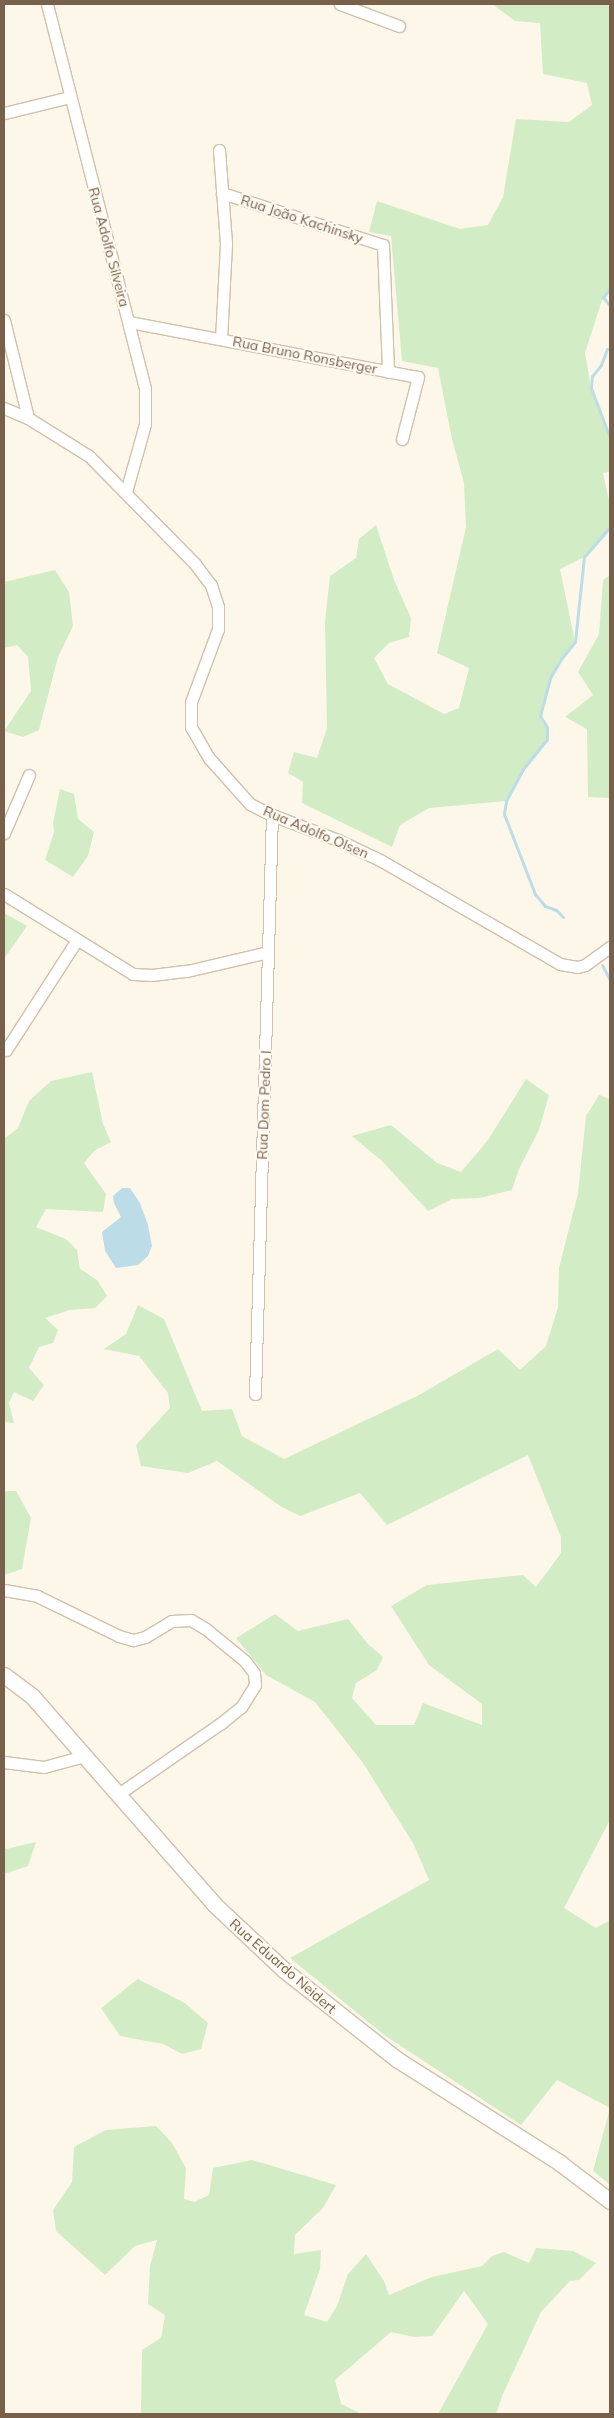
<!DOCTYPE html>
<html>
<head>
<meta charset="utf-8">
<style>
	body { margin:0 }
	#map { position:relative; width:614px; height:2418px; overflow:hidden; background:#fdf7e9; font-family:Mulish,sans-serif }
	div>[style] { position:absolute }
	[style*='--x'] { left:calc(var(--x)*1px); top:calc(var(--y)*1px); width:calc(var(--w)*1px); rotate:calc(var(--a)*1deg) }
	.green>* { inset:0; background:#d2ecc6 }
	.water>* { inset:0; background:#bcdde8 }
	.stream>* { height:3px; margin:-1.5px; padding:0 1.5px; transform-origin:1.5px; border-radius:1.5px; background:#bcdde8 }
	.roads { filter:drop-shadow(1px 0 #d0c0ad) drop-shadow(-1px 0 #d0c0ad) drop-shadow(0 1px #d0c0ad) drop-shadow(0 -1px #d0c0ad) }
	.street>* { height:11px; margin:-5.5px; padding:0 5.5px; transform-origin:5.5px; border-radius:5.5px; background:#fff }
	.secondary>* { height:15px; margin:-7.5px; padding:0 7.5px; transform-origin:7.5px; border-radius:7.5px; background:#fff }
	span { translate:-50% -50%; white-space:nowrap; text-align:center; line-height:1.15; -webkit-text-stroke:4px #fffaf0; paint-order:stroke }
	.street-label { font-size:14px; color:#79604b }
	.frame { position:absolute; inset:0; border:5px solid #79604b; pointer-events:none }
</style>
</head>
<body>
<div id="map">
	<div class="green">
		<i style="clip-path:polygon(492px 4px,610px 4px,610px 289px,603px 297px,585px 353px,591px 388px,610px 438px,610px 472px,603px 473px,610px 505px,610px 527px,584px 557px,560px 569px,575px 642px,561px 659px,550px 678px,540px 716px,547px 727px,547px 739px,523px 769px,506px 801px,429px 808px,400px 825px,392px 847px,302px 803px,303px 782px,288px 773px,294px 752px,317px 758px,327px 728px,325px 622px,330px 576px,356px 558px,359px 539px,376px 525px,394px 580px,411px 618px,409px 637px,389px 643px,374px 658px,388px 684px,444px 714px,459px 708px,469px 668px,437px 653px,466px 527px,464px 483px,452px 439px,438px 368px,402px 361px,391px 236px,369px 232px,377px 201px,460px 229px,488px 225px,503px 197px,516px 119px,569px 122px,592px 105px,587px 83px,543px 74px,540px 23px,515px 21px)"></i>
		<i style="clip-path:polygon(55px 570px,69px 592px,73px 626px,58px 657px,39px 730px,23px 737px,4px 731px,31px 691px,28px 657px,17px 645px,4px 648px,4px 582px)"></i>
		<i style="clip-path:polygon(610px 575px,610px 798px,588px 797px,587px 729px,565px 717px,593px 695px,578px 672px,599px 634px,603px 580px)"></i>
		<i style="clip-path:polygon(60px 789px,74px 794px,78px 819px,94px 832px,88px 856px,73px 877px,45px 860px,54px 832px,53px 823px)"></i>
		<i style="clip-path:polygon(4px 913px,27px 926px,4px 959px)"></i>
		<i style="clip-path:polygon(92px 1072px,103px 1124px,111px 1142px,94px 1151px,84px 1163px,106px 1194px,103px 1212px,46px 1209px,36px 1227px,66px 1239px,77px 1250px,80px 1269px,97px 1280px,107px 1296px,95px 1308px,70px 1310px,45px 1318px,58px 1330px,53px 1343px,39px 1347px,29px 1368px,44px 1385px,33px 1401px,14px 1392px,9px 1403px,14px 1423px,4px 1422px,4px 1139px,18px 1128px,29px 1101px,51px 1081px)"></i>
		<i style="clip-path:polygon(526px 1079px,549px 1095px,539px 1130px,519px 1169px,512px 1190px,480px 1198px,452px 1199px,428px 1211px,383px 1162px,352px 1136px,391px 1125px,437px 1163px,461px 1172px,488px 1140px)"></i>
		<i style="clip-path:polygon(599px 1095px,610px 1099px,610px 1820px,564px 1908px,596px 1928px,610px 1920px,610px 2185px,593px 2171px,610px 2108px,557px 2080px,521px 2125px,384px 2035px,290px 1958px,429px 1880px,414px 1845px,363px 1763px,315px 1702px,266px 1675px,236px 1638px,275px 1614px,298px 1631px,348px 1619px,368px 1644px,383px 1657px,377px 1670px,356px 1683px,352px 1698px,376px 1725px,414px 1725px,423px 1703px,482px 1725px,482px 1704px,429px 1665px,391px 1606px,427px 1585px,523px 1575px,536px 1587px,561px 1553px,561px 1537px,528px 1455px,387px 1525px,360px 1493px,300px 1516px,280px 1506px,217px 1461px,188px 1473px,141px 1466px,136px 1445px,170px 1408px,168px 1393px,139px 1356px,104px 1349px,126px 1334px,138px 1305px,164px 1319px,202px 1411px,232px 1409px,242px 1436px,284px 1459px,419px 1395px,498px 1349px,520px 1370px,546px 1346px,558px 1307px,559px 1268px,578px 1193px,586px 1116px)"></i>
		<i style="clip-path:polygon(4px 1491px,16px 1491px,31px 1518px,22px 1569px,4px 1575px)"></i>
		<i style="clip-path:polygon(36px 1842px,28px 1866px,4px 1874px,4px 1845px,6px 1849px)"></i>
		<i style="clip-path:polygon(138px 1979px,185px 2003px,208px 2023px,201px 2049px,182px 2054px,163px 2044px,120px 2036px,101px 2008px)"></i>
		<i style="clip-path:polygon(156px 2126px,172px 2143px,186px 2168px,184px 2199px,194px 2202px,209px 2195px,213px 2168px,252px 2160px,336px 2185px,323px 2208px,295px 2235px,294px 2254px,321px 2250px,320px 2269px,304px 2315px,327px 2322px,337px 2306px,348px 2274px,366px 2254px,384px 2281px,389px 2295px,432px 2277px,482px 2266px,492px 2256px,504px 2252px,529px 2263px,536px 2248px,573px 2251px,596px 2263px,579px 2280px,570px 2281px,541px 2312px,503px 2394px,496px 2414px,438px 2414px,488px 2324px,464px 2291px,432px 2336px,414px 2337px,391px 2332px,335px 2380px,341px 2404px,362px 2414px,141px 2414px,142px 2350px,161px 2338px,165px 2315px,148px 2304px,150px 2266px,157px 2240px,135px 2246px,105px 2275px,56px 2231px,53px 2210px,72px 2182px,74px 2147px,106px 2130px)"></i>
	</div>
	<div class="water">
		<i style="clip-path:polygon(122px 1188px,130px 1188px,140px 1203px,148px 1225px,152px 1246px,148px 1256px,138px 1265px,116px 1268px,105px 1251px,102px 1232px,121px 1217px,114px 1203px,113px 1196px)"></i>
	</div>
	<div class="stream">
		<i style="--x:610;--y:289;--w:11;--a:131"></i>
		<i style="--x:603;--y:297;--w:11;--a:52"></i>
		<i style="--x:610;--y:349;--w:3;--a:180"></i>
		<i style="--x:607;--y:349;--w:17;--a:111"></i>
		<i style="--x:601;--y:365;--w:14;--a:129"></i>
		<i style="--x:592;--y:376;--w:12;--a:95"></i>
		<i style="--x:591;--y:388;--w:53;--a:69.2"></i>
		<i style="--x:563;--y:917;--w:10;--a:-135"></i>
		<i style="--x:556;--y:910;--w:12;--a:-160"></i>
		<i style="--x:545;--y:906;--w:16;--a:-130"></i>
		<i style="--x:535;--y:894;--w:86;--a:-111.2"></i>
		<i style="--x:504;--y:814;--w:13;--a:-81"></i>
		<i style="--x:506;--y:801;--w:36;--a:-62"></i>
		<i style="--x:523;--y:769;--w:38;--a:-51"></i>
		<i style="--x:547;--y:739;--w:12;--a:-90"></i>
		<i style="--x:547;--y:727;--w:13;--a:-122"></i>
		<i style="--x:540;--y:716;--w:39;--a:-75"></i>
		<i style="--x:550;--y:678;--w:22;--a:-60"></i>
		<i style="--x:561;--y:659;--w:22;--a:-51"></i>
		<i style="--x:575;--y:642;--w:85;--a:-84"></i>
		<i style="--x:584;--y:557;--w:40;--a:-49"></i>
		<i style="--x:602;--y:965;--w:17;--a:62"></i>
	</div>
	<div class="roads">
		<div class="street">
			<i style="--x:47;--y:4;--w:397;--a:75.7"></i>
			<i style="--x:145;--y:389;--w:35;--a:90"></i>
			<i style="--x:145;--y:424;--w:71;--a:105.6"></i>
			<i style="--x:340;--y:4;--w:63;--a:20.4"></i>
			<i style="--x:4;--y:113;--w:68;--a:-13.6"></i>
			<i style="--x:219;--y:150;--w:94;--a:85.7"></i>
			<i style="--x:226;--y:244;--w:94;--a:93"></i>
			<i style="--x:222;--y:193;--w:169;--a:17.9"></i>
			<i style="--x:383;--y:245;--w:127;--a:87.7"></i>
			<i style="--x:4;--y:320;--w:101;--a:76.2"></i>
			<i style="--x:129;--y:322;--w:294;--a:10.8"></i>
			<i style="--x:418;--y:377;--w:64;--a:104.5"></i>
			<i style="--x:4;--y:408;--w:26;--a:23"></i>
			<i style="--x:28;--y:418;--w:72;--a:31.9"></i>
			<i style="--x:89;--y:456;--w:151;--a:45.5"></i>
			<i style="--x:195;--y:564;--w:26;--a:53"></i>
			<i style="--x:211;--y:585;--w:23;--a:72"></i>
			<i style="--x:218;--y:607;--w:22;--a:90"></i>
			<i style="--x:218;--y:629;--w:78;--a:110.3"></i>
			<i style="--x:191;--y:702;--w:25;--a:90"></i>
			<i style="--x:191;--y:727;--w:36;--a:60"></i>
			<i style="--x:209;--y:758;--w:62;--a:48.3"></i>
			<i style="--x:250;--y:804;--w:25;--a:27"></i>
			<i style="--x:272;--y:815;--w:71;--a:20.7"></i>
			<i style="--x:338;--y:840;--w:47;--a:25.5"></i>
			<i style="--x:380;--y:860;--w:208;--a:30"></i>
			<i style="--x:560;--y:964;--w:17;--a:10"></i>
			<i style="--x:577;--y:967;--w:8;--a:-14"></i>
			<i style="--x:585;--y:965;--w:31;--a:-36"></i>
			<i style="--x:4;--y:833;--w:63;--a:-66.7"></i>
			<i style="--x:4;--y:894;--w:152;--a:31.8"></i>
			<i style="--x:133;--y:974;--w:19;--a:3"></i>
			<i style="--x:152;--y:975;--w:35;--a:-7"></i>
			<i style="--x:187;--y:971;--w:83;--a:-13.2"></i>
			<i style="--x:6;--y:1050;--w:131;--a:-57.2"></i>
			<i style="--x:255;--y:1394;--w:579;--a:-88.32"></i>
			<i style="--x:4;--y:1590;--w:34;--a:10"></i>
			<i style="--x:37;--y:1596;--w:91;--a:26"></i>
			<i style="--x:119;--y:1636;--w:15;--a:16"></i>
			<i style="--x:133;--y:1640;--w:12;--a:-14"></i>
			<i style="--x:145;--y:1637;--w:31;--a:-31"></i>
			<i style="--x:172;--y:1621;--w:19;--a:-3"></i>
			<i style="--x:191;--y:1620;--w:17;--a:31"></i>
			<i style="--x:206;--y:1629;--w:50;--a:39.4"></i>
			<i style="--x:245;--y:1661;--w:15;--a:53"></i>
			<i style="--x:254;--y:1673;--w:12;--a:85"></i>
			<i style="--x:255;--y:1685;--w:26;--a:122"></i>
			<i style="--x:241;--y:1707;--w:26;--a:141"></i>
			<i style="--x:221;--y:1723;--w:126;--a:145.3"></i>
			<i style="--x:4;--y:1762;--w:40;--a:7.1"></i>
			<i style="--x:44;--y:1767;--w:41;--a:-15.4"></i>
		</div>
		<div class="secondary">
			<i style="--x:4;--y:1675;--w:35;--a:37"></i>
			<i style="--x:32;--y:1696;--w:278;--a:48.8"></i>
			<i style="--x:215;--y:1905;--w:95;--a:43.3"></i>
			<i style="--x:284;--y:1970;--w:145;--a:38.3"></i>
			<i style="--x:398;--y:2060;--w:192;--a:32.4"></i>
			<i style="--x:560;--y:2163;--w:63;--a:37.2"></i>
		</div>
	</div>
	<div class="street-label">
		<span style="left:302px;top:219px;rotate:18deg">Rua João Kachinsky</span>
		<span style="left:109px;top:247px;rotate:75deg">Rua Adolfo Silveira</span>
		<span style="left:305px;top:355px;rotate:11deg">Rua Bruno Ronsberger</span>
		<span style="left:316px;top:832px;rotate:23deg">Rua Adolfo Olsen</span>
		<span style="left:264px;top:1105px;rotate:-88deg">Rua Dom Pedro I</span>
		<span style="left:283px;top:1966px;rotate:41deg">Rua Eduardo Neidert</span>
	</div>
	<div class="frame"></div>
</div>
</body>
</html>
